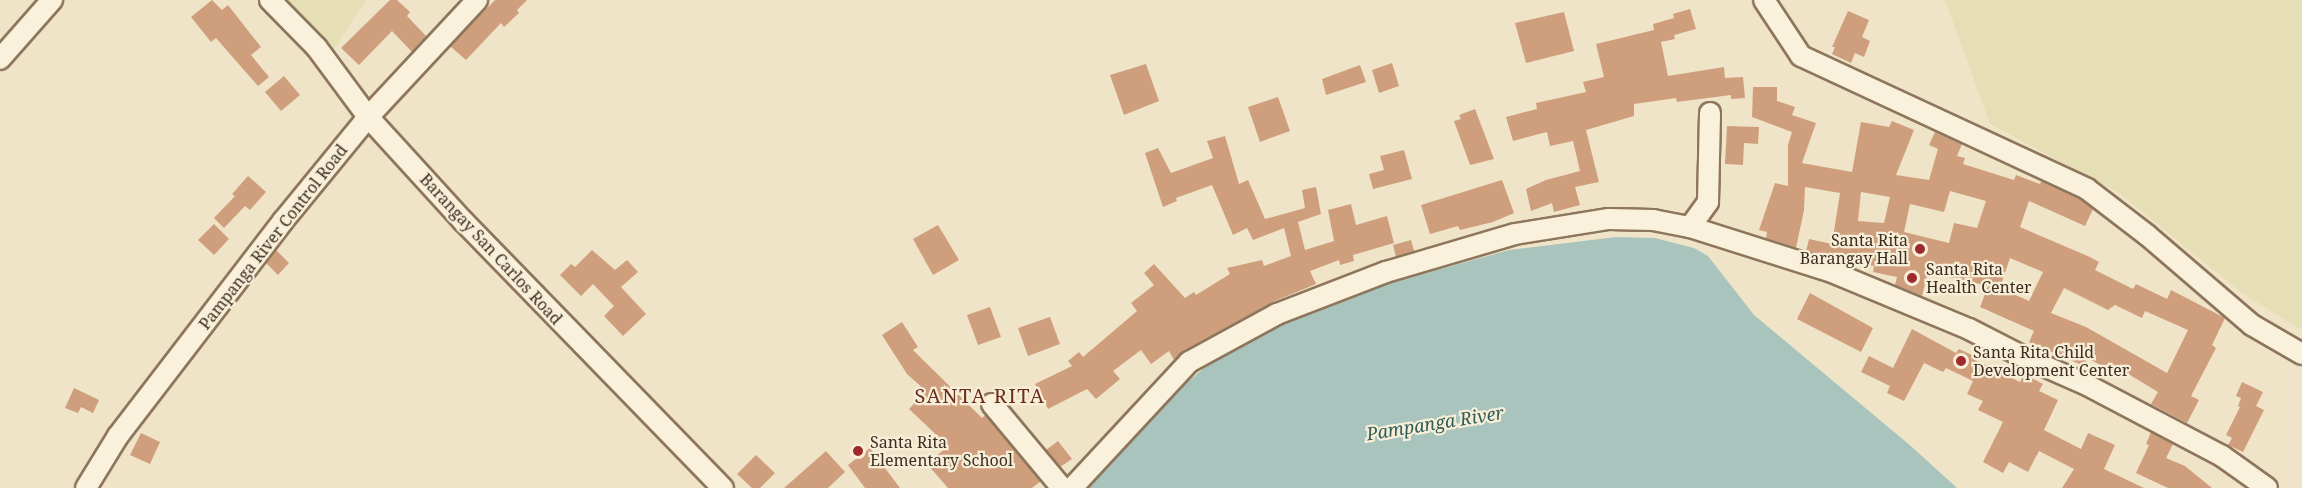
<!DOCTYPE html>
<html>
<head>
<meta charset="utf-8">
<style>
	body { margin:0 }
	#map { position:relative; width:2302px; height:488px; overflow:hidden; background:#f0e4c8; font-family:"Noto Serif",serif }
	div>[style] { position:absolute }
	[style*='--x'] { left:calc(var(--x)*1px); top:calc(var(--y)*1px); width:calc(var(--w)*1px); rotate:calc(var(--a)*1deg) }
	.farmland>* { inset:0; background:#e6deb5 }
	.water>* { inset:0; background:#a9c4bc }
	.building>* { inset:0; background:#cf9f7d }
	.roads { filter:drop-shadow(2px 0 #8d765c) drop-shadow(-2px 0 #8d765c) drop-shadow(0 2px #8d765c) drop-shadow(0 -2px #8d765c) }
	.minor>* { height:20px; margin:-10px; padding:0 10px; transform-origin:10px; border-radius:10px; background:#faf1dc }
	.dots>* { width:16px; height:16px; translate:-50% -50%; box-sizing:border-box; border:3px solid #f7eed8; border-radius:50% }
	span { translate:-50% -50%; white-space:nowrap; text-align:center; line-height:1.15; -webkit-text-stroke:4.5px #f7eed8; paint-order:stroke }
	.street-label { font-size:16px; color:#3d2e20 }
	.poi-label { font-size:16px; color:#3d2e20 }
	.right { translate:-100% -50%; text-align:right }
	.left { translate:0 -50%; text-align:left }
	.water-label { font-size:18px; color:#2f5d5a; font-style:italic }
	.quarter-label { font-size:20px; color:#6b2e1e; letter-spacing:1.5px }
</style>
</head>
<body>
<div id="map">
	<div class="farmland">
		<i style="clip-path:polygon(273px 0,366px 0,327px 60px)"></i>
		<i style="clip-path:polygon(1945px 0,2302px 0,2302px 330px,2242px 293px,2119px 193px,1990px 124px)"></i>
	</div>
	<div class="water">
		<i style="clip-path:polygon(1616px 237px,1655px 238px,1694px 248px,1708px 256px,1754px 315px,1912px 447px,1957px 488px,1081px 488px,1163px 402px,1214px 360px,1239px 344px,1293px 316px,1347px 295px,1509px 250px)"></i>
	</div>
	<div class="building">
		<i style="clip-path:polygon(212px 0,222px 10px,228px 5px,261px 47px,251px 55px,269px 77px,258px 86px,216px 38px,211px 42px,191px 17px)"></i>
		<i style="clip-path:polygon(390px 0,397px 0,410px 12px,407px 16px,427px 37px,412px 52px,392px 31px,359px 65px,341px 48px)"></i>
		<i style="clip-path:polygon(495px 0,527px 0,517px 10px,519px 13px,504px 27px,501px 23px,466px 60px,450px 46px)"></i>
		<i style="clip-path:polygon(1690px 9px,1696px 29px,1674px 35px,1675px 39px,1661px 42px,1668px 76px,1724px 67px,1725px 78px,1743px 77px,1745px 98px,1731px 99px,1731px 95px,1677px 102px,1676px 98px,1634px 104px,1634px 116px,1586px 130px,1599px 182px,1575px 187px,1580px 205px,1554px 212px,1552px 203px,1531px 211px,1526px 189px,1546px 180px,1580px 171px,1573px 141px,1550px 146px,1547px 132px,1513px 141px,1506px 117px,1537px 109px,1536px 103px,1586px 92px,1583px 82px,1604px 77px,1596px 44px,1654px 30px,1653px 24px,1674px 18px,1673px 14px)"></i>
		<i style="clip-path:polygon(1848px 11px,1869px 20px,1862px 37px,1870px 41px,1864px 57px,1855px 53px,1851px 63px,1832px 54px,1835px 47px,1832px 47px)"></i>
		<i style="clip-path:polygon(1564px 12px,1574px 51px,1526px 63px,1515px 23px)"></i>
		<i style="clip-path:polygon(1392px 63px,1399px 86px,1379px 93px,1372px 70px)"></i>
		<i style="clip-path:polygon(1146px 64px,1159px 101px,1124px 115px,1110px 75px)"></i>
		<i style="clip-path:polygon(1360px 65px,1366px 82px,1326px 95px,1322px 79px)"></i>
		<i style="clip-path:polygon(284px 76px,300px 95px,281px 111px,265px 92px)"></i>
		<i style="clip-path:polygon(evenodd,1753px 87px,1777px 87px,1777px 101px,1795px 107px,1792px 115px,1816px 123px,1802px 163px,1852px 172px,1861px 122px,1889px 127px,1892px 121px,1914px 130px,1896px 175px,1929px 180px,1938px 149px,1929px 145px,1935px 132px,1962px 144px,1957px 156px,1965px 158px,1963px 164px,2014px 180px,2016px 175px,2040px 184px,2041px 181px,2081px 199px,2093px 209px,2085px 226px,2029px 201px,2020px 227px,2090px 257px,2099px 262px,2095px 270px,2133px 289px,2136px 284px,2167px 299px,2171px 290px,2225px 318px,2212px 345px,2216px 348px,2191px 396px,2199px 400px,2187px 423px,2151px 404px,2158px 392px,2115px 366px,2112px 371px,2087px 358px,2084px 366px,2029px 342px,2034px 331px,1980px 307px,1988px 286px,1928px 272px,1922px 296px,1895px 285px,1897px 277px,1873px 272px,1874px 266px,1832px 259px,1806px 251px,1809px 239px,1832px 244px,1840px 193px,1805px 187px,1804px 210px,1796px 248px,1766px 238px,1767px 232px,1759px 230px,1775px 183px,1788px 186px,1788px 145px,1792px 132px,1752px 117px,1753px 87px,1950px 191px,1986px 201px,1977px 228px,1954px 223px,1949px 243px,1904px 232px,1910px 204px,1944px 212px,1950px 191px,1753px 87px,1861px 192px,1890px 197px,1884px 223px,1858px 221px,1861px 192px,1753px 87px,2010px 258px,2043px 272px,2029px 301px,2000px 288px,2010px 258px,1753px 87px,2064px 288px,2108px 310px,2115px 305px,2142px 318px,2145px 311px,2188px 330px,2167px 373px,2086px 327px,2051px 313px,2064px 288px)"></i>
		<i style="clip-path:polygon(1278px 97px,1290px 131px,1260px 142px,1248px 107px)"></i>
		<i style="clip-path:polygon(1475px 109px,1494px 159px,1470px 165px,1454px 121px,1461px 119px,1459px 115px)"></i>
		<i style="clip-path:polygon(1727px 126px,1759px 127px,1758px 144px,1744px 143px,1743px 165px,1725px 164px)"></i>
		<i style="clip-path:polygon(1225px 136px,1239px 184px,1248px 180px,1265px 219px,1305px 208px,1302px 190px,1316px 187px,1321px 214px,1298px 222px,1305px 250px,1334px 241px,1328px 210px,1351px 204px,1356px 225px,1387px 216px,1394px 243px,1353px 255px,1354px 261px,1340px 265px,1339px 260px,1310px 271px,1316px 284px,1275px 301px,1183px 351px,1174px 360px,1169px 351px,1151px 364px,1141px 350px,1113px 371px,1120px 379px,1096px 399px,1087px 389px,1048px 409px,1035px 384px,1072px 366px,1068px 361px,1079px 352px,1083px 357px,1137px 311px,1131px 303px,1154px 285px,1144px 273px,1154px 264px,1185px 298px,1194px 292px,1196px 295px,1230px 274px,1227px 268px,1262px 260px,1264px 266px,1291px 256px,1284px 228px,1253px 240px,1247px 228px,1233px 235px,1212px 185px,1176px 198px,1177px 201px,1163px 207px,1145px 153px,1158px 148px,1171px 173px,1213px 158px,1207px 141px)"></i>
		<i style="clip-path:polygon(1404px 150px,1412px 179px,1373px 189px,1369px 174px,1384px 170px,1380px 156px)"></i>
		<i style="clip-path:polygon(248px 176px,266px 192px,250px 210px,245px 206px,224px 228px,214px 218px,235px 196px,232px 194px)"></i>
		<i style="clip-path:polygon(1502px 180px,1514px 213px,1493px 222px,1460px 230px,1458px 226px,1430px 234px,1421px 205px)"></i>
		<i style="clip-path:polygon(214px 224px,229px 239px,214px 255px,198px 240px)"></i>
		<i style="clip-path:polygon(938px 225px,959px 260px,933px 275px,913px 239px)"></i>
		<i style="clip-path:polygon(1411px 240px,1414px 251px,1396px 257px,1393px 245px)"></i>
		<i style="clip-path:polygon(276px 250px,289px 263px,278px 275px,266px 263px)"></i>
		<i style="clip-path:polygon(592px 250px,615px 270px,627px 260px,638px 272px,621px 287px,646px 314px,623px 336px,604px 316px,614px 306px,593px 284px,581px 296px,560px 275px,571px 264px,575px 267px)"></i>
		<i style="clip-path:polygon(1810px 293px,1873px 328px,1861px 352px,1797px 319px)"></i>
		<i style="clip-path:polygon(990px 307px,1001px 337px,978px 345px,967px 315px)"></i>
		<i style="clip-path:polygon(1050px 317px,1060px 344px,1028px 356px,1018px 328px)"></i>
		<i style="clip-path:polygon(902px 322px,918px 347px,913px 350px,982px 418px,985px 415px,1041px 481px,1032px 488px,948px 488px,927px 464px,948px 446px,909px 409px,926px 391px,907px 374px,882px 335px)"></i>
		<i style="clip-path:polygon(1912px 329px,1956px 353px,1959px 349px,1972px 355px,1971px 358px,2020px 382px,2024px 374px,2043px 384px,2039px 391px,2058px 400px,2044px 430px,2081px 449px,2088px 433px,2115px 445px,2104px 469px,2144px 488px,2062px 488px,2074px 469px,2039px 451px,2028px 472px,2009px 462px,2003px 473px,1983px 462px,2003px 422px,1978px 410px,1983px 401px,1967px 394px,1973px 381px,1946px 368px,1943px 372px,1924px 363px,1904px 401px,1887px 393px,1890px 386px,1861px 372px,1869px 356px,1893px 368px)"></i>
		<i style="clip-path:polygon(2242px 382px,2263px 392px,2256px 406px,2264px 410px,2243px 452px,2228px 445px,2232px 438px,2226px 435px,2240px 407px,2238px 406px,2241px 398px,2236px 396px)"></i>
		<i style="clip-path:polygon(74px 388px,99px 400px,93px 413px,81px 407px,78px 413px,65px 408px)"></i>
		<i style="clip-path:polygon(2151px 432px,2173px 444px,2166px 458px,2185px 466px,2212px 488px,2168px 488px,2136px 473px,2149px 445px,2146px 444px)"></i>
		<i style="clip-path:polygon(141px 433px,160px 442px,150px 464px,130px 455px)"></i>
		<i style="clip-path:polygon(1058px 441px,1072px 459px,1060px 467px,1046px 450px)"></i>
		<i style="clip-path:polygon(870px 448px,900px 488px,865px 488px,848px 465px)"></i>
		<i style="clip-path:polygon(826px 451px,845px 472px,828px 488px,784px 488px)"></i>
		<i style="clip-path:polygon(756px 455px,775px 473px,760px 488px,752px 488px,737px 474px)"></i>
	</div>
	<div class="roads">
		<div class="minor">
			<i style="--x:270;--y:0;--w:67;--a:45.6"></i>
			<i style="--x:317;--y:48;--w:86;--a:53.5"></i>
			<i style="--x:368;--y:117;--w:141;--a:47.6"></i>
			<i style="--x:463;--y:221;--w:373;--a:45.8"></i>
			<i style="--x:1764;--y:0;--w:67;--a:56.5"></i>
			<i style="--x:1801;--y:56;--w:315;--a:24.9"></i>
			<i style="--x:2087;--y:189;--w:76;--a:37.5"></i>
			<i style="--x:2147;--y:235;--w:138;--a:40.6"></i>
			<i style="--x:2252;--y:325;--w:58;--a:30.1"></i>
			<i style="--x:0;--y:59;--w:79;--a:-48.6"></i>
			<i style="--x:1690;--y:227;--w:31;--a:-54"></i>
			<i style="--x:1708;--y:202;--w:89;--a:-88.7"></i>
			<i style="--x:992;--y:404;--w:109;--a:50.2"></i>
			<i style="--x:86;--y:488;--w:61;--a:-58.4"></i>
			<i style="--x:118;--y:436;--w:271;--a:-52.5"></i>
			<i style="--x:283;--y:221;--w:134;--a:-50.7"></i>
			<i style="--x:368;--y:117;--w:160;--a:-47"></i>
			<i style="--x:1072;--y:488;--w:172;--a:-47.1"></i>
			<i style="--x:1189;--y:362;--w:100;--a:-28.6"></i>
			<i style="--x:1277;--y:314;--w:117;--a:-21.1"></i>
			<i style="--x:1386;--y:272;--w:134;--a:-16.4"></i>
			<i style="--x:1515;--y:234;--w:95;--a:-9.1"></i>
			<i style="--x:1609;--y:219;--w:44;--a:1.3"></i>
			<i style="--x:1653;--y:220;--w:38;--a:11"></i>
			<i style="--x:1690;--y:227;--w:149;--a:17.6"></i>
			<i style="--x:1832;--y:272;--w:148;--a:22.6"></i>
			<i style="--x:1969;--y:329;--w:64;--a:27"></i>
			<i style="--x:2026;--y:358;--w:64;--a:23.8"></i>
			<i style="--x:2085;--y:384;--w:155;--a:27.7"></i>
			<i style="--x:2222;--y:456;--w:55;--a:35.4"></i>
		</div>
	</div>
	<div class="dots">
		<i style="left:1920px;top:249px;background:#9e2a2b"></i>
		<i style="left:1912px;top:278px;background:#9e2a2b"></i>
		<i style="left:1961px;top:361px;background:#9e2a2b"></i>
		<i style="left:858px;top:451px;background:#9e2a2b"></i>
	</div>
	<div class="street-label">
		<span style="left:273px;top:237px;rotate:-52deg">Pampanga River Control Road</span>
		<span style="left:491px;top:249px;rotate:47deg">Barangay San Carlos Road</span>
	</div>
	<div class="poi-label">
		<span class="right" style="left:1908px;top:249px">Santa Rita<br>Barangay Hall</span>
		<span class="left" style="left:1926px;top:278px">Santa Rita<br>Health Center</span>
		<span class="left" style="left:1973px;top:361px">Santa Rita Child<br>Development Center</span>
		<span class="left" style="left:870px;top:451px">Santa Rita<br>Elementary School</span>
	</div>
	<div class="water-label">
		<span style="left:1435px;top:423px;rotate:-9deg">Pampanga River</span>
	</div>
	<div class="quarter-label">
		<span style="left:980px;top:395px">SANTA RITA</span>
	</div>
</div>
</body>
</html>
